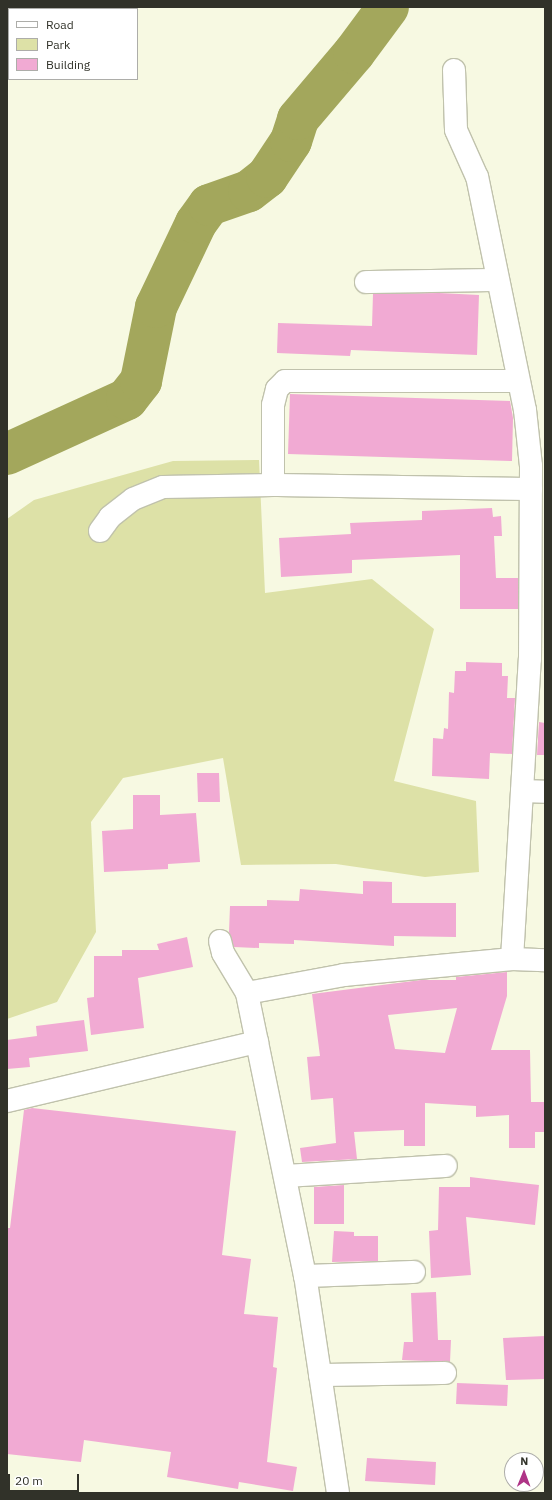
<!DOCTYPE html>
<html>
<head>
<meta charset="utf-8">
<style>
	body { margin:0 }
	#map { position:relative; width:552px; height:1500px; overflow:hidden; background:#f7f9e2; font-family:"IBM Plex Sans",sans-serif }
	div>[style] { position:absolute }
	[style*='--x'] { left:calc(var(--x)*1px); top:calc(var(--y)*1px); width:calc(var(--w)*1px); rotate:calc(var(--a)*1deg) }
	.green>* { inset:0; background:#dde1a7 }
	.river>* { height:42px; margin:-21px; padding:0 21px; transform-origin:21px; border-radius:21px; background:#a3a75c }
	.building>* { inset:0; background:#f1aad3 }
	.roads { filter:drop-shadow(1px 0 #c0c2ac) drop-shadow(-1px 0 #c0c2ac) drop-shadow(0 1px #c0c2ac) drop-shadow(0 -1px #c0c2ac) }
	.street>* { height:22px; margin:-11px; padding:0 11px; transform-origin:11px; border-radius:11px; background:#fff }
	span { translate:-50% -50%; white-space:nowrap; text-align:center; line-height:1.15; -webkit-text-stroke:3.5px #fff; paint-order:stroke }
	.frame { position:absolute; inset:0; border:8px solid #313229; pointer-events:none }
	.legend { position:absolute; left:8px; top:8px; width:130px; height:72px; box-sizing:border-box; background:#fff; border:1px solid #adada9; margin:0; padding:5px 7px; list-style:none; font-size:12px; color:#313229 }
	.legend li { display:flex; align-items:center; gap:8px; height:20px }
	.legend b { width:20px; border:1px solid #adada9 }
	.north { position:absolute; left:504px; top:1452px; width:40px; height:40px; box-sizing:border-box; background:#fff; border:1px solid #adada9; border-radius:50%; rotate:1deg; font-size:11px; font-weight:700; line-height:16px; text-align:center; color:#313229 }
	.north::after { content:''; display:block; margin:auto; width:14px; height:18px; background:#af3487; clip-path:polygon(50% 0,100% 100%,50% 72%,0 100%) }
	.scale { position:absolute; left:8px; top:1474px; width:71px; height:18px; box-sizing:border-box; border:2px solid #313229; border-top:0; padding-left:5px; font-size:12px; line-height:14px; white-space:nowrap; color:#313229; -webkit-text-stroke:3px #fff; paint-order:stroke }
</style>
</head>
<body>
<div id="map">
	<div class="green">
		<i style="clip-path:polygon(259px 460px,265px 593px,372px 579px,434px 629px,394px 781px,476px 801px,479px 872px,425px 877px,336px 864px,241px 865px,223px 758px,123px 778px,91px 822px,96px 932px,57px 1002px,7px 1019px,7px 519px,34px 500px,173px 461px)"></i>
	</div>
	<div class="river">
		<i style="--x:7;--y:454;--w:132;--a:-24.6"></i>
		<i style="--x:127;--y:399;--w:23;--a:-52"></i>
		<i style="--x:141;--y:381;--w:76;--a:-78.5"></i>
		<i style="--x:156;--y:307;--w:93;--a:-64.5"></i>
		<i style="--x:196;--y:223;--w:22;--a:-54"></i>
		<i style="--x:209;--y:205;--w:42;--a:-19.3"></i>
		<i style="--x:249;--y:191;--w:23;--a:-38"></i>
		<i style="--x:267;--y:177;--w:43;--a:-56.3"></i>
		<i style="--x:291;--y:141;--w:23;--a:-72"></i>
		<i style="--x:298;--y:119;--w:87;--a:-49.7"></i>
		<i style="--x:354;--y:53;--w:57;--a:-53.5"></i>
	</div>
	<div class="building">
		<i style="clip-path:polygon(439px 293px,479px 295px,477px 355px,351px 350px,350px 356px,277px 353px,278px 323px,372px 326px,373px 294px)"></i>
		<i style="clip-path:polygon(290px 394px,510px 401px,513px 418px,512px 461px,288px 454px)"></i>
		<i style="clip-path:polygon(492px 508px,493px 517px,501px 516px,502px 536px,494px 536px,496px 578px,518px 578px,518px 609px,460px 609px,460px 555px,352px 560px,352px 573px,281px 577px,279px 538px,351px 534px,350px 523px,422px 520px,422px 511px)"></i>
		<i style="clip-path:polygon(466px 662px,502px 663px,502px 676px,508px 676px,507px 698px,515px 698px,512px 754px,490px 753px,489px 779px,432px 776px,433px 738px,443px 739px,444px 728px,448px 729px,449px 692px,454px 693px,455px 671px,466px 671px)"></i>
		<i style="clip-path:polygon(539px 722px,545px 723px,545px 755px,537px 755px)"></i>
		<i style="clip-path:polygon(197px 773px,219px 773px,220px 802px,198px 802px)"></i>
		<i style="clip-path:polygon(133px 795px,160px 795px,160px 815px,196px 813px,200px 862px,168px 864px,168px 869px,104px 872px,102px 831px,133px 829px)"></i>
		<i style="clip-path:polygon(363px 881px,392px 882px,392px 903px,456px 903px,456px 937px,394px 936px,394px 946px,294px 940px,294px 944px,259px 943px,259px 948px,234px 947px,229px 932px,230px 906px,267px 906px,267px 900px,299px 901px,300px 889px,363px 894px)"></i>
		<i style="clip-path:polygon(187px 937px,193px 967px,138px 978px,144px 1028px,91px 1035px,87px 998px,94px 997px,94px 956px,122px 956px,122px 950px,159px 950px,157px 944px)"></i>
		<i style="clip-path:polygon(evenodd,507px 972px,507px 996px,491px 1050px,530px 1050px,531px 1102px,545px 1102px,545px 1132px,535px 1132px,535px 1148px,509px 1148px,509px 1115px,476px 1117px,476px 1106px,425px 1103px,425px 1146px,404px 1146px,404px 1130px,354px 1132px,357px 1159px,302px 1162px,300px 1148px,336px 1143px,333px 1098px,311px 1100px,307px 1057px,320px 1056px,312px 994px,421px 980px,456px 980px,456px 977px,507px 972px,457px 1008px,445px 1053px,395px 1049px,388px 1015px,457px 1008px)"></i>
		<i style="clip-path:polygon(84px 1020px,88px 1051px,29px 1058px,30px 1067px,7px 1069px,7px 1040px,37px 1036px,36px 1026px)"></i>
		<i style="clip-path:polygon(32px 1108px,236px 1131px,222px 1255px,251px 1259px,244px 1314px,278px 1317px,273px 1367px,277px 1368px,267px 1462px,297px 1467px,293px 1491px,239px 1482px,238px 1489px,167px 1477px,171px 1452px,84px 1440px,81px 1462px,7px 1454px,7px 1228px,10px 1228px,24px 1110px)"></i>
		<i style="clip-path:polygon(470px 1177px,539px 1185px,535px 1225px,466px 1217px,471px 1275px,431px 1278px,429px 1231px,438px 1230px,439px 1187px,470px 1187px)"></i>
		<i style="clip-path:polygon(344px 1185px,344px 1224px,314px 1224px,314px 1187px)"></i>
		<i style="clip-path:polygon(334px 1231px,354px 1232px,354px 1236px,378px 1236px,378px 1261px,332px 1262px)"></i>
		<i style="clip-path:polygon(436px 1292px,438px 1340px,451px 1340px,450px 1362px,402px 1360px,404px 1342px,413px 1342px,411px 1293px)"></i>
		<i style="clip-path:polygon(545px 1336px,545px 1379px,506px 1380px,503px 1338px)"></i>
		<i style="clip-path:polygon(457px 1383px,508px 1385px,507px 1406px,456px 1404px)"></i>
		<i style="clip-path:polygon(367px 1458px,436px 1462px,435px 1485px,365px 1481px)"></i>
	</div>
	<div class="roads">
		<div class="street">
			<i style="--x:366;--y:282;--w:130;--a:-0.9"></i>
			<i style="--x:273;--y:485;--w:258;--a:0.9"></i>
			<i style="--x:100;--y:531;--w:17;--a:-54"></i>
			<i style="--x:110;--y:517;--w:29;--a:-38"></i>
			<i style="--x:133;--y:499;--w:32;--a:-22"></i>
			<i style="--x:163;--y:487;--w:110;--a:-1"></i>
			<i style="--x:273;--y:485;--w:80;--a:-90"></i>
			<i style="--x:273;--y:405;--w:16;--a:-76"></i>
			<i style="--x:277;--y:389;--w:11;--a:-45"></i>
			<i style="--x:285;--y:381;--w:233;--a:0"></i>
			<i style="--x:522;--y:791;--w:23;--a:2"></i>
			<i style="--x:220;--y:941;--w:12;--a:76"></i>
			<i style="--x:223;--y:953;--w:47;--a:59"></i>
			<i style="--x:512;--y:959;--w:33;--a:2"></i>
			<i style="--x:7;--y:1101;--w:257;--a:-13.3"></i>
			<i style="--x:285;--y:1176;--w:161;--a:-3.6"></i>
			<i style="--x:305;--y:1276;--w:109;--a:-2.1"></i>
			<i style="--x:320;--y:1375;--w:125;--a:-0.9"></i>
			<i style="--x:338;--y:1493;--w:219;--a:-98.6"></i>
			<i style="--x:305;--y:1276;--w:289;--a:-101.6"></i>
			<i style="--x:247;--y:993;--w:99;--a:-10.5"></i>
			<i style="--x:344;--y:975;--w:169;--a:-5.4"></i>
			<i style="--x:512;--y:959;--w:301;--a:-86.6"></i>
			<i style="--x:530;--y:659;--w:193;--a:-89.7"></i>
			<i style="--x:531;--y:466;--w:56;--a:-96.1"></i>
			<i style="--x:525;--y:410;--w:238;--a:-101.6"></i>
			<i style="--x:477;--y:177;--w:51;--a:-114.1"></i>
			<i style="--x:456;--y:130;--w:60;--a:-91.9"></i>
		</div>
	</div>
	<div class="frame"></div>
	<ul class="legend">
	<li><b style="height:5px;background:#fff"></b>Road</li>
	<li><b style="height:11px;background:#dde1a7"></b>Park</li>
	<li><b style="height:11px;background:#f1aad3"></b>Building</li>
	</ul>
	<div class="north">N</div>
	<div class="scale">20 m</div>
</div>
</body>
</html>
